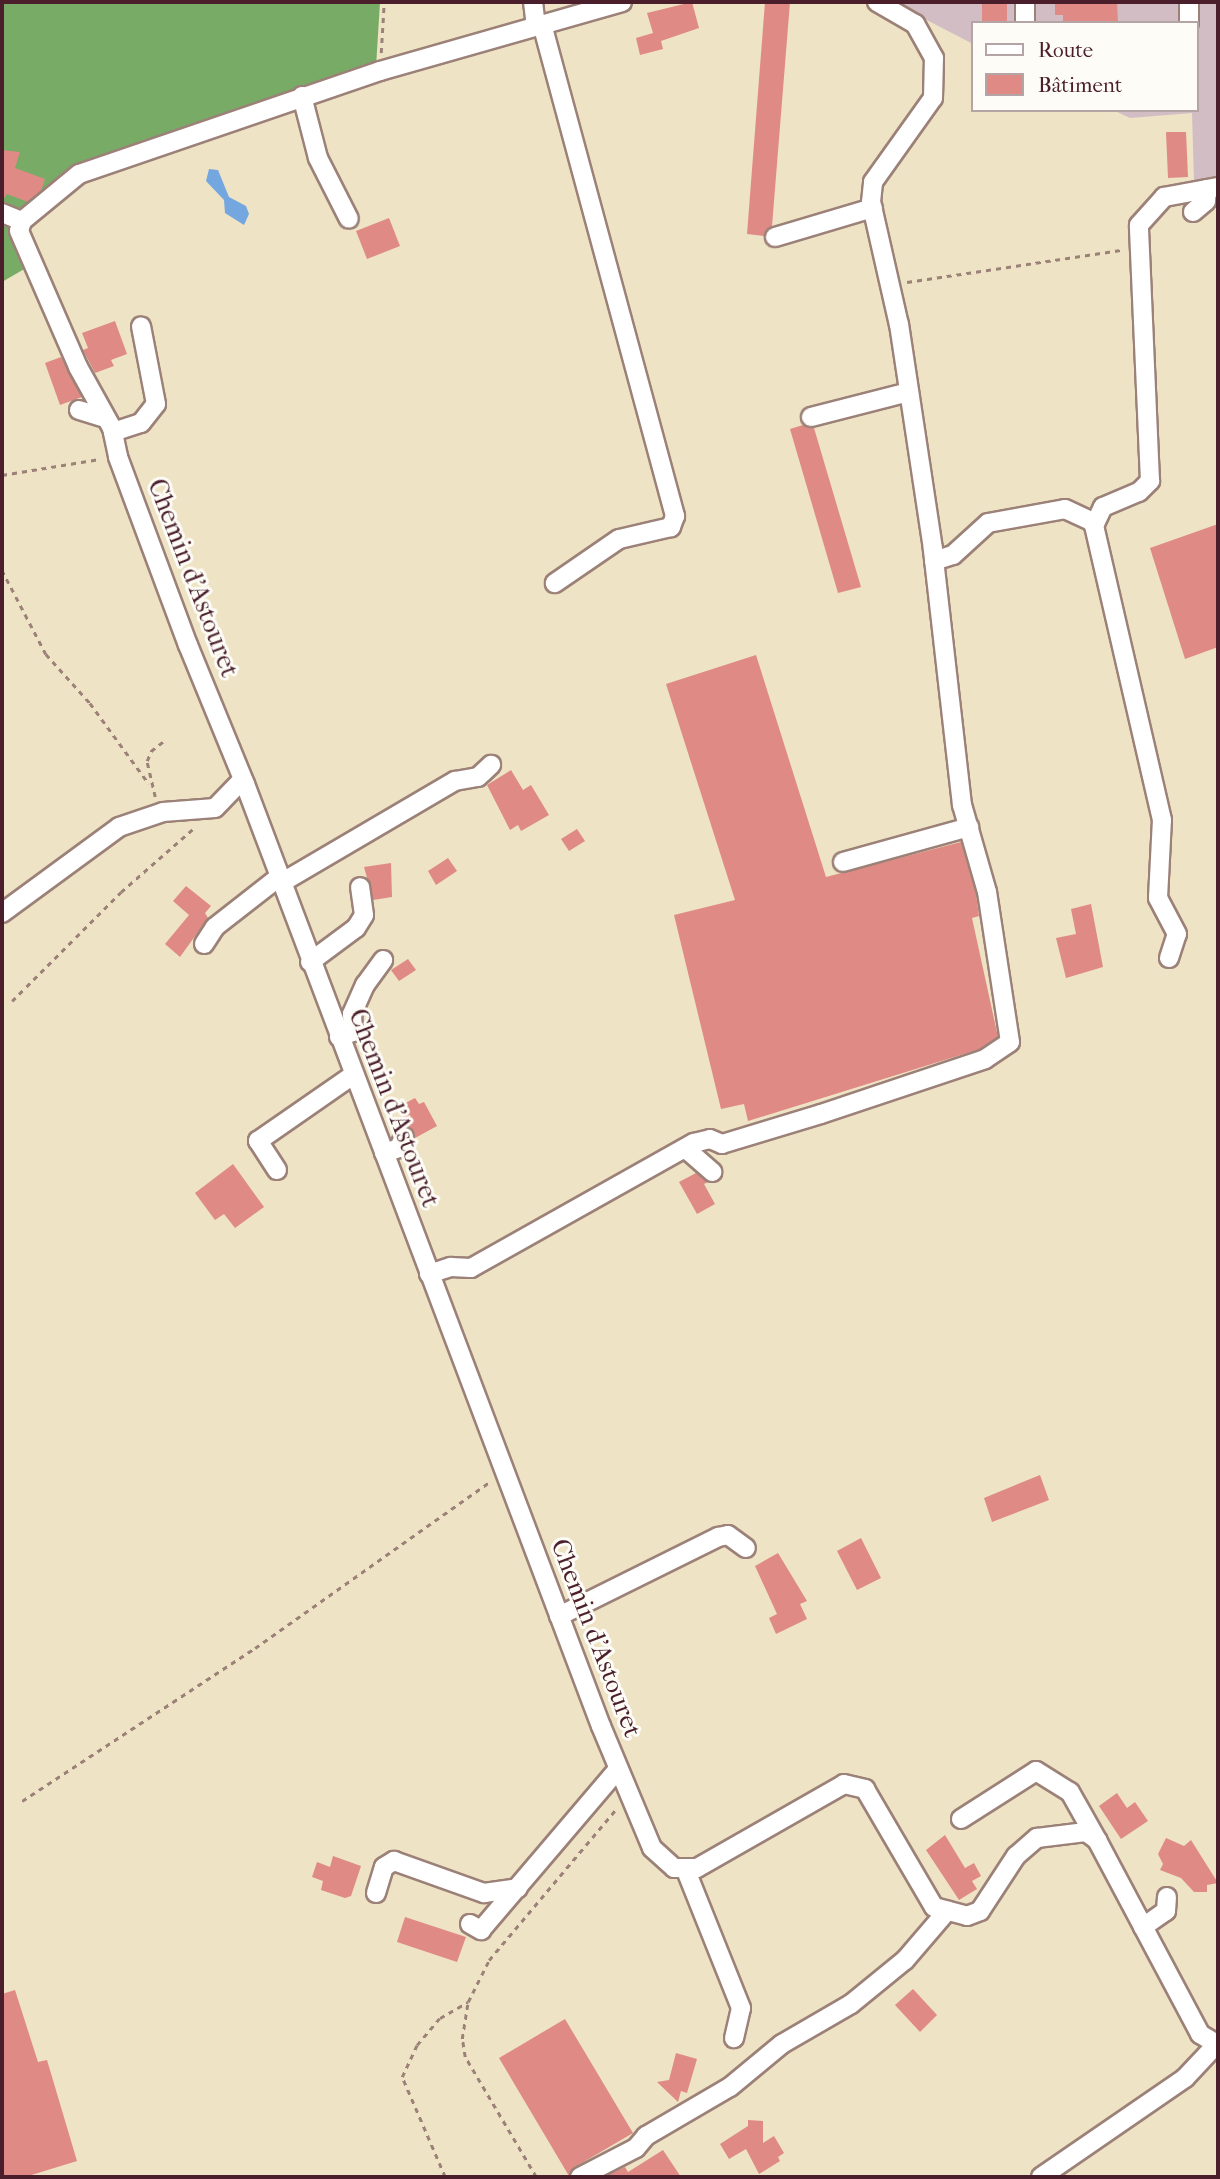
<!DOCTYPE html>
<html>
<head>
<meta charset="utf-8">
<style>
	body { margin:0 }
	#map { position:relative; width:1220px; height:2179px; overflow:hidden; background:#eee3c4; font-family:"IM FELL French Canon",serif }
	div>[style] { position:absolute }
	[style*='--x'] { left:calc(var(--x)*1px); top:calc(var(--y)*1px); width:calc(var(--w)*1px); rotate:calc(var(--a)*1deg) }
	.industrial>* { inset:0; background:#d2bdc5 }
	.forest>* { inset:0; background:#78ab66 }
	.water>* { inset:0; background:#74a6e0 }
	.building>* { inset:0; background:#df8a84 }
	.path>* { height:2.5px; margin-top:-1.25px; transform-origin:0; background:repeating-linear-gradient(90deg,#9c8178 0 5px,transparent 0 10px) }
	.roads { filter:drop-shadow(2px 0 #9c8178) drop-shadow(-2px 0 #9c8178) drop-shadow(0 2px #9c8178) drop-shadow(0 -2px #9c8178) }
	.minor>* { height:18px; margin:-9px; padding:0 9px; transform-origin:9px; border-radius:9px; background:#fff }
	span { translate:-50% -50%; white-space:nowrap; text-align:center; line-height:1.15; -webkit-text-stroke:6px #fdfcf7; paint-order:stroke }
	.street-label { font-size:26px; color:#4a1f2b }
	.frame { position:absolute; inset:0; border:4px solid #4a1f2b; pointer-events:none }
	.legend { position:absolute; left:971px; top:21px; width:228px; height:91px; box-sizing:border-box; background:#fdfcf7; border:2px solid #b5a4a5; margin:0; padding:9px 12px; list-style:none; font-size:21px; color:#4a1f2b }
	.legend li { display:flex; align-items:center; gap:14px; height:35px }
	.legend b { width:35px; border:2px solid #b5a4a5 }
</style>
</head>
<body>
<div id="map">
	<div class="industrial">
		<i style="clip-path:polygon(892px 2px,1218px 2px,1218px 179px,1194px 182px,1192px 113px,1130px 118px,1113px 110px,1197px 110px,1197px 23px,973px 23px,973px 44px)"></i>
	</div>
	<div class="forest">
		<i style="clip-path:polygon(2px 2px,380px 2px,376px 67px,71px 172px,13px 222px,26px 268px,2px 282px)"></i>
	</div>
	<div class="water">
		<i style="clip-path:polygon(209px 169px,218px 170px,229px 197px,246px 206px,249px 214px,244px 225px,225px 213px,224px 200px,206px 181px)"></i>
	</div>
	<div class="building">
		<i style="clip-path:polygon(692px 2px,699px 28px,661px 41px,663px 49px,640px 55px,636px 38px,653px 33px,647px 13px)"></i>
		<i style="clip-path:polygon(765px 2px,790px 2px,772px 226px,764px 236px,747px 234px)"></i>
		<i style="clip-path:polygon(982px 2px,1007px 2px,1007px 23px,982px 23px)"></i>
		<i style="clip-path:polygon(1055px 2px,1117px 2px,1118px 23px,1063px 23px,1063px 15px,1055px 15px)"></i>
		<i style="clip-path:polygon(1166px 132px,1186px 132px,1188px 177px,1168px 178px)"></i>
		<i style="clip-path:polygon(2px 150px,20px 152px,15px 168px,45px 179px,41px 191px,28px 202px,7px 194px,2px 201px)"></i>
		<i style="clip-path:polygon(389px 218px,400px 246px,367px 259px,356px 231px)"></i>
		<i style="clip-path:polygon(115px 321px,127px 354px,111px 360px,114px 366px,95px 373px,83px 350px,88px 348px,82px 333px)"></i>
		<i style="clip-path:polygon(61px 357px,82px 397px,60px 405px,45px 363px)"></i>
		<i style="clip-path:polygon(803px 425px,814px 428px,861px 587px,838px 593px,790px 429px)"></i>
		<i style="clip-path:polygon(1218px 524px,1218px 647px,1185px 659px,1150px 548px)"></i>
		<i style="clip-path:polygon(756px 655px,826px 877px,961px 842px,976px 894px,979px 916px,972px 918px,998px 1037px,980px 1049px,748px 1121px,744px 1104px,721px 1109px,674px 915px,735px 900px,666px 684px)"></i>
		<i style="clip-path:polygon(511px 770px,523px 790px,531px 785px,549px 815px,521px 831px,518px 825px,510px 830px,487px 785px)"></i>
		<i style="clip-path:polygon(577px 829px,585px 841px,569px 851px,561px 839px)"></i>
		<i style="clip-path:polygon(448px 858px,457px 871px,436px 885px,428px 871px)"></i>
		<i style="clip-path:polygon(391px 863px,392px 897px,373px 900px,364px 867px)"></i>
		<i style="clip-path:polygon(186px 886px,211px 906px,205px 913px,208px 918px,180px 957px,165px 944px,189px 915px,173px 901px)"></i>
		<i style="clip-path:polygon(1091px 904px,1103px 967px,1066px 978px,1056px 938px,1076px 934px,1071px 909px)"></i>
		<i style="clip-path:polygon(408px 959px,416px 970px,399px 981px,391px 970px)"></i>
		<i style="clip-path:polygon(415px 1098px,419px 1104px,424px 1102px,437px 1126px,415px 1138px,398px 1107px)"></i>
		<i style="clip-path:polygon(233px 1164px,264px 1207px,235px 1228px,224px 1214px,215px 1220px,195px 1193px)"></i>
		<i style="clip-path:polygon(696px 1173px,708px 1182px,704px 1184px,715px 1204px,697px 1214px,679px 1182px)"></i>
		<i style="clip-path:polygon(1040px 1475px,1049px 1500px,992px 1522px,984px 1498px)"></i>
		<i style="clip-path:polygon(861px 1538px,881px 1578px,857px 1590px,837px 1551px)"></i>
		<i style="clip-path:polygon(778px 1553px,807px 1601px,800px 1604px,807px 1619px,776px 1634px,769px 1618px,777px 1614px,755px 1566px)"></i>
		<i style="clip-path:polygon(1117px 1793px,1127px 1808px,1135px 1802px,1148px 1821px,1121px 1839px,1099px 1806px)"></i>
		<i style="clip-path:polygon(945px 1835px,965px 1868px,974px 1863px,981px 1876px,972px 1881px,977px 1889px,959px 1900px,926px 1850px)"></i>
		<i style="clip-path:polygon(1166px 1838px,1184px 1846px,1191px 1840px,1218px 1883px,1207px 1885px,1207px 1892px,1194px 1892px,1181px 1878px,1160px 1870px,1163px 1864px,1158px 1854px)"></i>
		<i style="clip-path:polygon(333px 1856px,361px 1866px,351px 1896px,345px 1898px,321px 1890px,323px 1881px,312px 1877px,317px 1862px,330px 1867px)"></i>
		<i style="clip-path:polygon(405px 1917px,466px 1937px,457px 1962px,397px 1942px)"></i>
		<i style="clip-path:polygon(913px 1989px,937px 2015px,920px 2032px,895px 2005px)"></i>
		<i style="clip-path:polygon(15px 1990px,38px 2062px,47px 2060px,77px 2161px,25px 2177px,2px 2177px,2px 1994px)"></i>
		<i style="clip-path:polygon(565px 2019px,633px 2133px,575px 2167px,569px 2176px,499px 2058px)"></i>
		<i style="clip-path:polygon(676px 2053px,697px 2059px,687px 2093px,681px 2091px,678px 2102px,657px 2082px,669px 2080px)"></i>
		<i style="clip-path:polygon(748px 2120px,763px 2121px,763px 2143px,774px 2136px,784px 2153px,778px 2157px,780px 2161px,759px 2174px,746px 2149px,729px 2159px,720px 2144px,748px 2126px)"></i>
		<i style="clip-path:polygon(663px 2150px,681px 2177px,604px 2177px,625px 2167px,628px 2172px)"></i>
	</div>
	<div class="path">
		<i style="--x:381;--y:53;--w:51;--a:-86.6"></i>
		<i style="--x:907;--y:282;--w:216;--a:-8.5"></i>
		<i style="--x:2;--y:475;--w:99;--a:-9.3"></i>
		<i style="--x:2;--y:570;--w:95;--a:62.4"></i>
		<i style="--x:46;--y:654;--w:66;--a:48.1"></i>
		<i style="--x:90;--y:703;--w:100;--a:53.9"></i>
		<i style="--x:155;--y:797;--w:37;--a:-103"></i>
		<i style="--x:147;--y:761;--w:11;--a:-68"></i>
		<i style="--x:151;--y:751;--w:16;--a:-38"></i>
		<i style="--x:12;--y:1001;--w:154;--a:-45"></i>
		<i style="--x:121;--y:892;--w:98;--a:-41.3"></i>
		<i style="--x:22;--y:1801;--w:279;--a:-33.3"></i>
		<i style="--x:255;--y:1648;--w:289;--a:-35.3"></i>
		<i style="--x:445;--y:2177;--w:109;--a:-113.3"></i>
		<i style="--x:402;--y:2077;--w:35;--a:-65"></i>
		<i style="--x:417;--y:2045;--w:35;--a:-50"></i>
		<i style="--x:440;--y:2018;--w:32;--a:-30"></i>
		<i style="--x:536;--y:2177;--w:139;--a:-120.6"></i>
		<i style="--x:465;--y:2057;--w:18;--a:-99"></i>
		<i style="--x:462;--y:2039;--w:37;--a:-81"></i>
		<i style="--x:468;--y:2002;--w:47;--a:-63.4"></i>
		<i style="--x:489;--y:1960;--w:199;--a:-49.9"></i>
	</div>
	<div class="roads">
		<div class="minor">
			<i style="--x:533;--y:2;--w:24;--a:83"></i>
			<i style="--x:622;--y:2;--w:252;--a:164.1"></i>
			<i style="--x:380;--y:71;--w:318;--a:161.1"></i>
			<i style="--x:79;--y:174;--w:74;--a:140.5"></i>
			<i style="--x:22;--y:221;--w:10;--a:107"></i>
			<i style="--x:19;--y:231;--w:148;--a:66.5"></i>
			<i style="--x:78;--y:367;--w:70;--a:60.9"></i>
			<i style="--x:112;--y:428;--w:30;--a:78"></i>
			<i style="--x:118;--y:457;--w:201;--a:69.6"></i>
			<i style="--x:188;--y:645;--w:150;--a:67.7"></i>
			<i style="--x:245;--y:784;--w:1007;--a:69.3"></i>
			<i style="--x:601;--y:1726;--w:132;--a:67.3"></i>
			<i style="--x:652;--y:1848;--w:30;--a:42"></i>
			<i style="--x:674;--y:1868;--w:23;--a:0"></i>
			<i style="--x:697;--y:1868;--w:169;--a:-29.7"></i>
			<i style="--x:844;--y:1784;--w:22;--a:13"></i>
			<i style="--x:865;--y:1789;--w:137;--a:59.7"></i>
			<i style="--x:934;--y:1907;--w:34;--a:15"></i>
			<i style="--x:967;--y:1916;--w:14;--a:-21"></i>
			<i style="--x:980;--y:1911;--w:66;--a:-56.8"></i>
			<i style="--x:1016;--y:1856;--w:28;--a:-41"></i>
			<i style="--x:1037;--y:1838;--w:49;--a:-7"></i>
			<i style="--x:1086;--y:1832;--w:14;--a:36"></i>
			<i style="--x:1097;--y:1840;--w:220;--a:62"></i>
			<i style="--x:1200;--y:2034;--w:21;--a:31"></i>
			<i style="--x:1025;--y:2;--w:21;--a:90"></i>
			<i style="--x:1189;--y:2;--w:21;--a:90"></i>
			<i style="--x:542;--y:24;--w:510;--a:74.87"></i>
			<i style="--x:675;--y:516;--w:12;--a:110"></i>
			<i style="--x:671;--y:527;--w:53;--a:167"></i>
			<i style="--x:619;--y:539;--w:78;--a:145.5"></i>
			<i style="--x:302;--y:96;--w:64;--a:75.5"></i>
			<i style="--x:318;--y:158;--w:68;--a:63.1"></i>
			<i style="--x:1193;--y:212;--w:17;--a:-40"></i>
			<i style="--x:1206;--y:201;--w:12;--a:-85"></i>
			<i style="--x:2;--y:213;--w:22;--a:22"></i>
			<i style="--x:775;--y:237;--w:102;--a:-16.5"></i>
			<i style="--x:79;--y:410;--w:27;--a:17"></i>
			<i style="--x:811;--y:417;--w:101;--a:-14.3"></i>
			<i style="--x:113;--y:432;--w:29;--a:-18"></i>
			<i style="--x:141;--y:423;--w:24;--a:-52"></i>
			<i style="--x:156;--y:404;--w:79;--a:-100.9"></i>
			<i style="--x:934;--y:561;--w:20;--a:-18"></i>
			<i style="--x:953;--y:555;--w:47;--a:-42.4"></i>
			<i style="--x:988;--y:523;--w:78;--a:-10.3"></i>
			<i style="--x:1065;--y:509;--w:33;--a:25"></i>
			<i style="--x:843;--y:862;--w:131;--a:-15.5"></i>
			<i style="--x:281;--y:883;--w:202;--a:-30.4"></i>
			<i style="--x:455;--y:781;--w:23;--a:-10"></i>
			<i style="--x:478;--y:777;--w:18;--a:-43"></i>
			<i style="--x:2;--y:913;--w:145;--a:-36.3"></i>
			<i style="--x:119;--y:827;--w:46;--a:-18.8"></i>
			<i style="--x:163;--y:812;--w:52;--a:-4.4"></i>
			<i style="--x:215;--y:808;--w:40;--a:-46"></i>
			<i style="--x:204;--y:944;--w:20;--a:-57"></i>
			<i style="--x:215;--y:927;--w:81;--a:-38"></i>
			<i style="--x:1169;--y:958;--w:25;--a:-72"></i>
			<i style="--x:1177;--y:934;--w:41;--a:-117.8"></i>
			<i style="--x:1158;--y:898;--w:78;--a:-87.1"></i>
			<i style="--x:1162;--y:820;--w:302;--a:-103"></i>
			<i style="--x:1094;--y:526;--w:21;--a:-65"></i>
			<i style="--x:1103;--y:507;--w:39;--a:-23"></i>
			<i style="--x:1139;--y:492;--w:16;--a:-45"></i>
			<i style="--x:1150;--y:481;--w:256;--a:-92.5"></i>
			<i style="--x:1139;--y:225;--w:38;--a:-48"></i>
			<i style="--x:1164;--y:197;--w:55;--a:-10.5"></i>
			<i style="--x:310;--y:962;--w:57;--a:-36.5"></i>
			<i style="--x:356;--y:928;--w:15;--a:-58"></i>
			<i style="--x:364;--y:915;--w:28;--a:-98"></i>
			<i style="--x:339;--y:1037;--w:15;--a:-20"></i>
			<i style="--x:353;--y:1032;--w:18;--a:-93"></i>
			<i style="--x:352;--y:1014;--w:32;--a:-66"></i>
			<i style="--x:365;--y:985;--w:31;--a:-54"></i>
			<i style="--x:686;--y:1149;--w:35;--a:41"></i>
			<i style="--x:384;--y:1153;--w:16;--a:-18"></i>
			<i style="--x:399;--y:1148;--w:12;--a:-66"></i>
			<i style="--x:277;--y:1170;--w:35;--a:-123"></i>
			<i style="--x:258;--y:1141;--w:116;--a:-34.8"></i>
			<i style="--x:429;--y:1274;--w:23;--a:-18"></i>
			<i style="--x:451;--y:1267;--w:20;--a:3"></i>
			<i style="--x:471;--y:1268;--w:256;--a:-29.3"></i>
			<i style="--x:694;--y:1143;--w:16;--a:-14"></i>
			<i style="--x:710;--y:1139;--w:13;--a:23"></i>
			<i style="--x:722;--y:1144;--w:103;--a:-16.9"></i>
			<i style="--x:821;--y:1114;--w:173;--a:-18.5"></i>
			<i style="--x:985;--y:1059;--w:30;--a:-34"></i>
			<i style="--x:1010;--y:1042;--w:152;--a:-98.7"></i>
			<i style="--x:987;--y:892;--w:91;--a:-106"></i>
			<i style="--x:962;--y:805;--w:258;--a:-96.5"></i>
			<i style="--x:933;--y:549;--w:227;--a:-98.6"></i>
			<i style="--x:899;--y:325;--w:126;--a:-102.8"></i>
			<i style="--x:871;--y:202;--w:20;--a:-84"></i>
			<i style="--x:873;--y:182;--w:103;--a:-54.5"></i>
			<i style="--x:933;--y:98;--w:40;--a:-88.6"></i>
			<i style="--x:934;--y:58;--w:39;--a:-119"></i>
			<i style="--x:915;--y:24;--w:44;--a:-149.9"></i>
			<i style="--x:559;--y:1616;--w:178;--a:-26.4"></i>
			<i style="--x:718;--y:1537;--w:10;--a:-11"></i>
			<i style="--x:728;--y:1535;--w:22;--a:36"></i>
			<i style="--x:961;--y:1819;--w:89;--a:-32.6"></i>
			<i style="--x:1036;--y:1771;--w:40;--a:32"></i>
			<i style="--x:1070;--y:1792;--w:55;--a:60.6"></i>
			<i style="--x:685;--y:1868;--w:151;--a:68.2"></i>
			<i style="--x:741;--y:2008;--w:31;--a:103"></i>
			<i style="--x:376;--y:1893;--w:27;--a:-73"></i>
			<i style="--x:384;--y:1867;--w:12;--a:-31"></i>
			<i style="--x:394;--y:1861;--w:96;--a:19.6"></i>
			<i style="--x:484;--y:1893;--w:34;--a:-8"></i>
			<i style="--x:470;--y:1924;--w:13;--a:29"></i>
			<i style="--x:481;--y:1930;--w:211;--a:-49.6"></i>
			<i style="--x:1143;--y:1927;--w:28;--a:-35"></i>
			<i style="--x:1166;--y:1911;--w:14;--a:-86"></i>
			<i style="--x:580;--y:2177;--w:63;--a:-27.4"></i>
			<i style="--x:636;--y:2148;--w:16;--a:-50"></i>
			<i style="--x:646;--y:2136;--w:97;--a:-30.3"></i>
			<i style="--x:730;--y:2087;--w:67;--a:-39.6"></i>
			<i style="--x:782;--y:2044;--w:80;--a:-30.1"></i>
			<i style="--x:851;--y:2004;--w:70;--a:-39.2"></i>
			<i style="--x:905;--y:1960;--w:65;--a:-49.4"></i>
			<i style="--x:1041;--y:2177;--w:175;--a:-34.5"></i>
			<i style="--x:1185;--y:2078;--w:45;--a:-46.8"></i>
		</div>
	</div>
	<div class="street-label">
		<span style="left:193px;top:578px;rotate:69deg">Chemin d'Astouret</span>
		<span style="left:394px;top:1108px;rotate:69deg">Chemin d'Astouret</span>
		<span style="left:596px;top:1638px;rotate:69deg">Chemin d'Astouret</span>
	</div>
	<div class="frame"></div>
	<ul class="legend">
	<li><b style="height:9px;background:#fff"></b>Route</li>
	<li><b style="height:19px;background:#df8a84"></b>Bâtiment</li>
	</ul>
</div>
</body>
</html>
